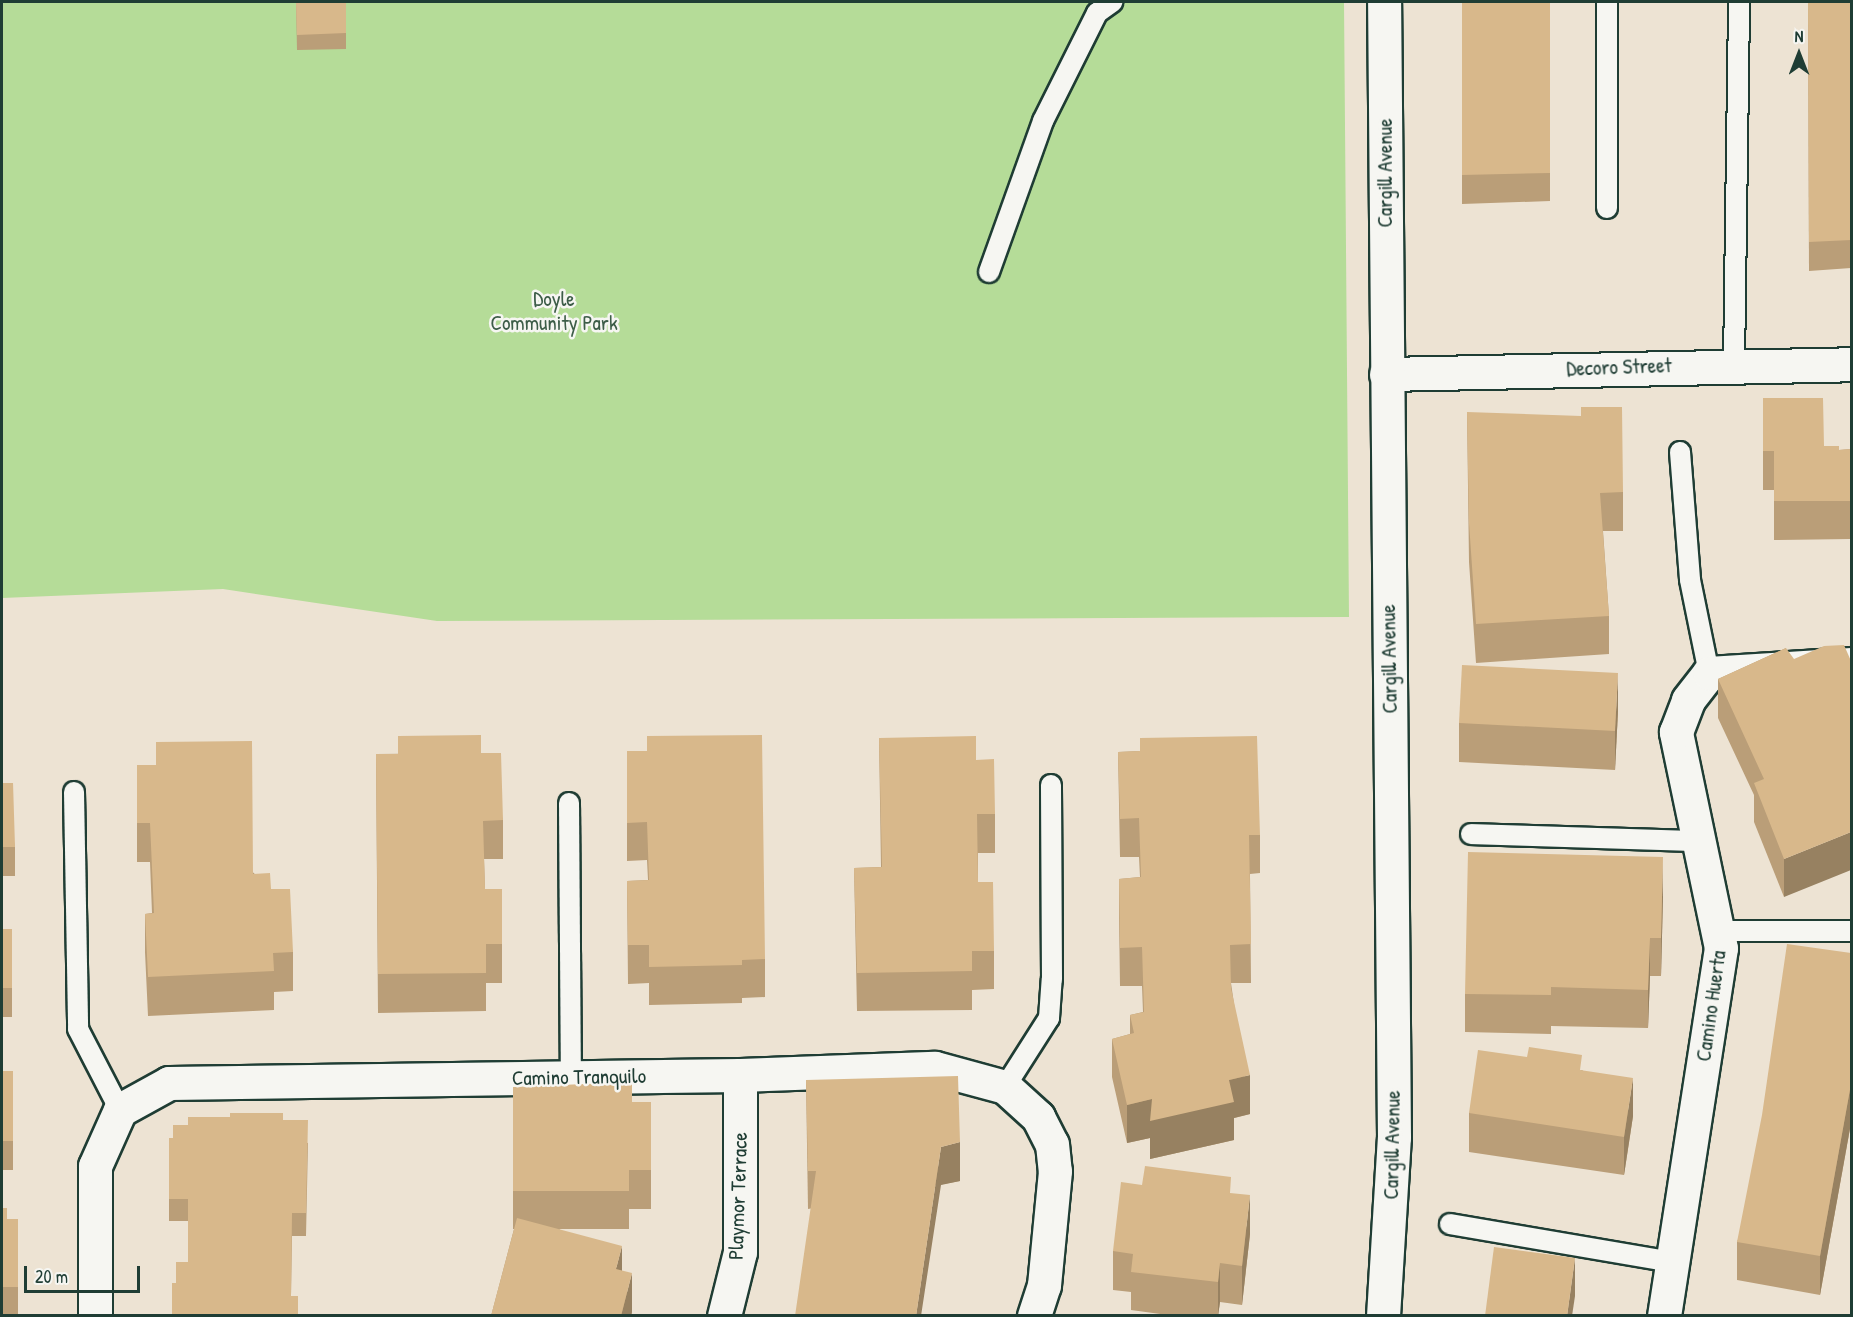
<!DOCTYPE html>
<html>
<head>
<meta charset="utf-8">
<style>
	body { margin:0 }
	#map { position:relative; width:1853px; height:1317px; overflow:hidden; background:#ede3d3; font-family:"Patrick Hand",sans-serif }
	div>[style] { position:absolute }
	[style*='--x'] { left:calc(var(--x)*1px); top:calc(var(--y)*1px); width:calc(var(--w)*1px); rotate:calc(var(--a)*1deg) }
	.green>* { inset:0; background:#b5dc98 }
	.roads { filter:drop-shadow(2px 0 #1f3d34) drop-shadow(-2px 0 #1f3d34) drop-shadow(0 2px #1f3d34) drop-shadow(0 -2px #1f3d34) }
	.service>* { height:20px; margin:-10px; padding:0 10px; transform-origin:10px; border-radius:10px; background:#f6f6f2 }
	.minor>* { height:33px; margin:-16.5px; padding:0 16.5px; transform-origin:16.5px; border-radius:16.5px; background:#f6f6f2 }
	.tertiary>* { height:33px; margin:-16.5px; padding:0 16.5px; transform-origin:16.5px; border-radius:16.5px; background:#f6f6f2 }
	.wall>* { inset:0; background:#ba9e78 }
	.shaded-wall>* { inset:0; background:#978161 }
	.building>* { inset:0; background:#d8b88b }
	span { translate:-50% -50%; white-space:nowrap; text-align:center; line-height:1.15; -webkit-text-stroke:5px #f6f6f2; paint-order:stroke }
	.street-label { font-size:21px; color:#1f3d34 }
	.park-label { font-size:21px; color:#3d5d48 }
	.frame { position:absolute; inset:0; border:3px solid #1f3d34; pointer-events:none }
	.north { position:absolute; left:1769px; top:24px; width:60px; height:60px; -webkit-text-stroke:4px #f6f6f2; paint-order:stroke; rotate:0deg; font-size:16px; font-weight:700; line-height:24px; text-align:center; color:#1f3d34 }
	.north::after { content:''; display:block; margin:auto; width:21px; height:27px; background:#1f3d34; clip-path:polygon(50% 0,100% 100%,50% 72%,0 100%) }
	.scale { position:absolute; left:24px; top:1266px; width:116px; height:27px; box-sizing:border-box; border:3px solid #1f3d34; border-top:0; padding-left:8px; font-size:18px; line-height:21px; white-space:nowrap; color:#1f3d34; -webkit-text-stroke:4px #f6f6f2; paint-order:stroke }
</style>
</head>
<body>
<div id="map">
	<div class="green">
		<i style="clip-path:polygon(2px 2px,1344px 2px,1349px 617px,437px 621px,223px 589px,2px 598px)"></i>
	</div>
	<div class="roads">
		<div class="service">
			<i style="--x:1607;--y:2;--w:206;--a:90"></i>
			<i style="--x:989;--y:272;--w:160;--a:-70.3"></i>
			<i style="--x:1043;--y:121;--w:121;--a:-63.4"></i>
			<i style="--x:1097;--y:13;--w:19;--a:-36"></i>
			<i style="--x:1734;--y:364;--w:362;--a:-89.2"></i>
			<i style="--x:1680;--y:452;--w:128;--a:85.5"></i>
			<i style="--x:1690;--y:580;--w:95;--a:78.5"></i>
			<i style="--x:74;--y:792;--w:237;--a:89"></i>
			<i style="--x:78;--y:1029;--w:91;--a:62.6"></i>
			<i style="--x:569;--y:803;--w:275;--a:89.6"></i>
			<i style="--x:1471;--y:834;--w:228;--a:1.8"></i>
			<i style="--x:1717;--y:931;--w:135;--a:0"></i>
			<i style="--x:1005;--y:1087;--w:82;--a:-57.5"></i>
			<i style="--x:1049;--y:1018;--w:39;--a:-86"></i>
			<i style="--x:1052;--y:979;--w:194;--a:-90.3"></i>
			<i style="--x:1450;--y:1224;--w:225;--a:9.7"></i>
		</div>
		<div class="minor">
			<i style="--x:95;--y:1316;--w:150;--a:-90"></i>
			<i style="--x:95;--y:1166;--w:61;--a:-65.9"></i>
			<i style="--x:120;--y:1110;--w:56;--a:-28.9"></i>
			<i style="--x:169;--y:1083;--w:571;--a:-0.8"></i>
			<i style="--x:740;--y:1075;--w:195;--a:-2.1"></i>
			<i style="--x:935;--y:1068;--w:73;--a:15.2"></i>
			<i style="--x:1005;--y:1087;--w:45;--a:42.3"></i>
			<i style="--x:1038;--y:1117;--w:30;--a:63"></i>
			<i style="--x:1052;--y:1144;--w:27;--a:84"></i>
			<i style="--x:1055;--y:1171;--w:115;--a:95.5"></i>
			<i style="--x:1044;--y:1285;--w:33;--a:108"></i>
			<i style="--x:724;--y:1316;--w:66;--a:-76"></i>
			<i style="--x:740;--y:1252;--w:177;--a:-90"></i>
			<i style="--x:1664;--y:1316;--w:372;--a:-81.2"></i>
			<i style="--x:1721;--y:948;--w:221;--a:-101.8"></i>
			<i style="--x:1676;--y:732;--w:34;--a:-69"></i>
			<i style="--x:1688;--y:700;--w:34;--a:-52"></i>
			<i style="--x:1709;--y:673;--w:143;--a:-3.6"></i>
		</div>
		<div class="tertiary">
			<i style="--x:1386;--y:374;--w:466;--a:-1.2"></i>
			<i style="--x:1383;--y:1316;--w:179;--a:-86.5"></i>
			<i style="--x:1394;--y:1137;--w:1135;--a:-90.5"></i>
		</div>
	</div>
	<div class="wall">
		<i style="clip-path:polygon(296px 2px,346px 2px,346px 49px,297px 50px)"></i>
		<i style="clip-path:polygon(1462px 2px,1550px 2px,1550px 201px,1462px 204px)"></i>
		<i style="clip-path:polygon(1808px 2px,1851px 2px,1851px 268px,1809px 271px)"></i>
		<i style="clip-path:polygon(1763px 398px,1824px 446px,1839px 450px,1851px 449px,1851px 539px,1774px 540px,1774px 490px,1763px 490px)"></i>
		<i style="clip-path:polygon(1467px 412px,1623px 492px,1623px 531px,1603px 531px,1609px 616px,1609px 654px,1476px 663px,1469px 562px)"></i>
		<i style="clip-path:polygon(1786px 648px,1784px 897px,1754px 822px,1754px 795px,1718px 718px,1718px 679px)"></i>
		<i style="clip-path:polygon(1618px 711px,1615px 770px,1459px 762px,1459px 723px)"></i>
		<i style="clip-path:polygon(879px 738px,976px 760px,995px 814px,995px 853px,978px 853px,978px 882px,994px 951px,994px 989px,972px 990px,972px 1010px,857px 1011px,854px 868px,881px 867px)"></i>
		<i style="clip-path:polygon(1140px 738px,1260px 835px,1260px 873px,1250px 874px,1251px 983px,1231px 983px,1250px 1114px,1234px 1118px,1234px 1140px,1150px 1159px,1150px 1138px,1127px 1143px,1112px 1077px,1112px 1039px,1130px 1034px,1130px 1015px,1143px 1012px,1142px 986px,1120px 986px,1119px 917px,1119px 879px,1140px 877px,1139px 857px,1120px 857px,1118px 752px,1140px 751px)"></i>
		<i style="clip-path:polygon(627px 751px,765px 959px,765px 997px,742px 998px,742px 1003px,649px 1005px,649px 983px,628px 984px,627px 881px,648px 880px,647px 860px,627px 861px)"></i>
		<i style="clip-path:polygon(481px 753px,503px 820px,503px 859px,484px 859px,485px 889px,502px 889px,502px 983px,486px 983px,486px 1011px,378px 1013px,376px 754px)"></i>
		<i style="clip-path:polygon(137px 765px,271px 889px,293px 952px,293px 991px,274px 992px,274px 1010px,148px 1016px,145px 952px,145px 914px,152px 913px,150px 862px,137px 862px)"></i>
		<i style="clip-path:polygon(2px 783px,15px 847px,15px 876px,2px 876px)"></i>
		<i style="clip-path:polygon(1663px 896px,1661px 976px,1650px 976px,1648px 1028px,1551px 1026px,1551px 1034px,1465px 1032px,1465px 994px)"></i>
		<i style="clip-path:polygon(2px 929px,12px 929px,12px 1017px,2px 1017px)"></i>
		<i style="clip-path:polygon(1851px 953px,1851px 1123px,1820px 1295px,1737px 1280px,1737px 1242px)"></i>
		<i style="clip-path:polygon(1582px 1070px,1633px 1116px,1624px 1175px,1469px 1152px,1469px 1113px)"></i>
		<i style="clip-path:polygon(2px 1071px,13px 1071px,13px 1170px,2px 1170px)"></i>
		<i style="clip-path:polygon(806px 1080px,960px 1181px,808px 1209px)"></i>
		<i style="clip-path:polygon(513px 1087px,632px 1102px,651px 1102px,651px 1209px,629px 1209px,629px 1229px,559px 1229px,622px 1271px,632px 1312px,631px 1316px,491px 1316px,514px 1229px,513px 1229px)"></i>
		<i style="clip-path:polygon(188px 1125px,308px 1143px,306px 1236px,292px 1236px,291px 1296px,298px 1316px,176px 1283px,188px 1262px,188px 1221px,169px 1221px,169px 1138px,173px 1138px)"></i>
		<i style="clip-path:polygon(1231px 1194px,1250px 1234px,1242px 1305px,1220px 1302px,1218px 1316px,1175px 1316px,1131px 1310px,1131px 1292px,1113px 1290px,1113px 1251px)"></i>
		<i style="clip-path:polygon(2px 1208px,7px 1219px,18px 1219px,18px 1316px,2px 1316px)"></i>
	</div>
	<div class="shaded-wall">
		<i style="clip-path:polygon(1618px 673px,1618px 711px,1615px 770px,1615px 731px)"></i>
		<i style="clip-path:polygon(1851px 832px,1851px 870px,1784px 897px,1784px 859px)"></i>
		<i style="clip-path:polygon(1663px 857px,1663px 896px,1661px 976px,1661px 938px)"></i>
		<i style="clip-path:polygon(1650px 938px,1650px 976px,1648px 1028px,1648px 990px)"></i>
		<i style="clip-path:polygon(1250px 1075px,1250px 1114px,1234px 1118px,1234px 1140px,1150px 1159px,1150px 1138px,1127px 1143px,1127px 1105px)"></i>
		<i style="clip-path:polygon(1633px 1078px,1633px 1116px,1624px 1175px,1624px 1137px)"></i>
		<i style="clip-path:polygon(1851px 1084px,1851px 1123px,1820px 1295px,1820px 1256px)"></i>
		<i style="clip-path:polygon(960px 1142px,960px 1181px,941px 1185px,921px 1316px,916px 1316px,941px 1147px)"></i>
		<i style="clip-path:polygon(1250px 1195px,1250px 1234px,1242px 1305px,1242px 1266px)"></i>
		<i style="clip-path:polygon(622px 1246px,622px 1285px,616px 1269px)"></i>
		<i style="clip-path:polygon(1575px 1258px,1575px 1296px,1572px 1316px,1567px 1316px)"></i>
		<i style="clip-path:polygon(1220px 1263px,1220px 1302px,1218px 1316px,1218px 1282px)"></i>
		<i style="clip-path:polygon(632px 1273px,632px 1312px,631px 1316px,621px 1316px)"></i>
	</div>
	<div class="building">
		<i style="clip-path:polygon(296px 2px,346px 2px,346px 33px,297px 35px)"></i>
		<i style="clip-path:polygon(1462px 2px,1550px 2px,1550px 173px,1462px 175px)"></i>
		<i style="clip-path:polygon(1808px 2px,1851px 2px,1851px 240px,1809px 242px)"></i>
		<i style="clip-path:polygon(1763px 398px,1823px 398px,1824px 446px,1839px 446px,1839px 450px,1851px 449px,1851px 501px,1774px 501px,1774px 451px,1763px 451px)"></i>
		<i style="clip-path:polygon(1581px 407px,1622px 407px,1623px 492px,1600px 493px,1609px 616px,1476px 624px,1469px 523px,1467px 412px,1581px 416px)"></i>
		<i style="clip-path:polygon(1844px 645px,1851px 661px,1851px 832px,1784px 859px,1754px 783px,1764px 779px,1718px 679px,1786px 648px,1794px 659px,1824px 646px)"></i>
		<i style="clip-path:polygon(1462px 665px,1618px 673px,1615px 731px,1459px 723px)"></i>
		<i style="clip-path:polygon(481px 735px,481px 753px,501px 753px,503px 820px,483px 821px,485px 889px,502px 889px,502px 944px,486px 944px,486px 973px,378px 974px,376px 754px,398px 754px,398px 736px)"></i>
		<i style="clip-path:polygon(762px 735px,765px 959px,742px 960px,742px 965px,649px 967px,649px 945px,628px 945px,627px 881px,649px 880px,647px 822px,627px 823px,627px 751px,647px 751px,647px 736px)"></i>
		<i style="clip-path:polygon(976px 736px,976px 760px,994px 759px,995px 814px,977px 814px,978px 882px,993px 882px,994px 951px,972px 951px,972px 971px,857px 973px,854px 868px,882px 867px,879px 738px)"></i>
		<i style="clip-path:polygon(1257px 736px,1260px 835px,1249px 835px,1251px 944px,1230px 945px,1231px 988px,1250px 1075px,1229px 1080px,1234px 1102px,1150px 1121px,1152px 1099px,1127px 1105px,1112px 1039px,1134px 1033px,1130px 1015px,1144px 1012px,1142px 947px,1120px 948px,1119px 879px,1141px 877px,1139px 818px,1120px 819px,1118px 752px,1140px 751px,1140px 738px)"></i>
		<i style="clip-path:polygon(252px 741px,253px 874px,270px 873px,271px 889px,290px 889px,293px 952px,273px 953px,274px 971px,148px 977px,145px 914px,154px 913px,150px 823px,137px 823px,137px 765px,156px 765px,156px 742px)"></i>
		<i style="clip-path:polygon(2px 783px,13px 783px,15px 847px,2px 847px)"></i>
		<i style="clip-path:polygon(1468px 852px,1663px 857px,1661px 938px,1650px 938px,1648px 990px,1551px 987px,1551px 995px,1465px 994px)"></i>
		<i style="clip-path:polygon(2px 929px,12px 929px,12px 988px,2px 988px)"></i>
		<i style="clip-path:polygon(1787px 944px,1851px 953px,1851px 1085px,1851px 1084px,1820px 1256px,1737px 1242px,1762px 1115px)"></i>
		<i style="clip-path:polygon(1529px 1047px,1582px 1055px,1580px 1070px,1633px 1078px,1624px 1137px,1469px 1113px,1478px 1050px,1527px 1057px)"></i>
		<i style="clip-path:polygon(2px 1071px,13px 1071px,13px 1141px,2px 1141px)"></i>
		<i style="clip-path:polygon(958px 1076px,960px 1142px,941px 1147px,916px 1316px,795px 1316px,816px 1171px,808px 1171px,806px 1080px)"></i>
		<i style="clip-path:polygon(632px 1082px,632px 1102px,651px 1102px,651px 1170px,629px 1170px,629px 1191px,513px 1191px,513px 1087px)"></i>
		<i style="clip-path:polygon(230px 1113px,283px 1113px,283px 1120px,308px 1120px,306px 1213px,292px 1213px,291px 1296px,298px 1296px,298px 1316px,172px 1316px,172px 1283px,176px 1283px,176px 1262px,188px 1262px,188px 1199px,169px 1199px,169px 1138px,173px 1138px,173px 1125px,188px 1125px,188px 1117px,230px 1117px)"></i>
		<i style="clip-path:polygon(1145px 1166px,1231px 1177px,1230px 1193px,1250px 1195px,1242px 1266px,1220px 1263px,1218px 1282px,1131px 1272px,1133px 1254px,1113px 1251px,1121px 1182px,1142px 1185px)"></i>
		<i style="clip-path:polygon(2px 1208px,7px 1208px,7px 1219px,18px 1219px,18px 1287px,2px 1287px)"></i>
		<i style="clip-path:polygon(517px 1218px,622px 1246px,616px 1269px,632px 1273px,621px 1316px,491px 1316px)"></i>
		<i style="clip-path:polygon(1494px 1247px,1575px 1258px,1567px 1316px,1485px 1316px)"></i>
	</div>
	<div class="street-label">
		<span style="left:1385px;top:173px;rotate:-90deg">Cargill Avenue</span>
		<span style="left:1619px;top:367px;rotate:-2deg">Decoro Street</span>
		<span style="left:1389px;top:659px;rotate:-91deg">Cargill Avenue</span>
		<span style="left:1711px;top:1006px;rotate:-82deg">Camino Huerta</span>
		<span style="left:579px;top:1077px;rotate:-1deg">Camino Tranquilo</span>
		<span style="left:1392px;top:1145px;rotate:-89deg">Cargill Avenue</span>
		<span style="left:738px;top:1196px;rotate:-88deg">Playmor Terrace</span>
	</div>
	<div class="park-label">
		<span style="left:554px;top:311px">Doyle<br>Community Park</span>
	</div>
	<div class="frame"></div>
	<div class="north">N</div>
	<div class="scale">20 m</div>
</div>
</body>
</html>
